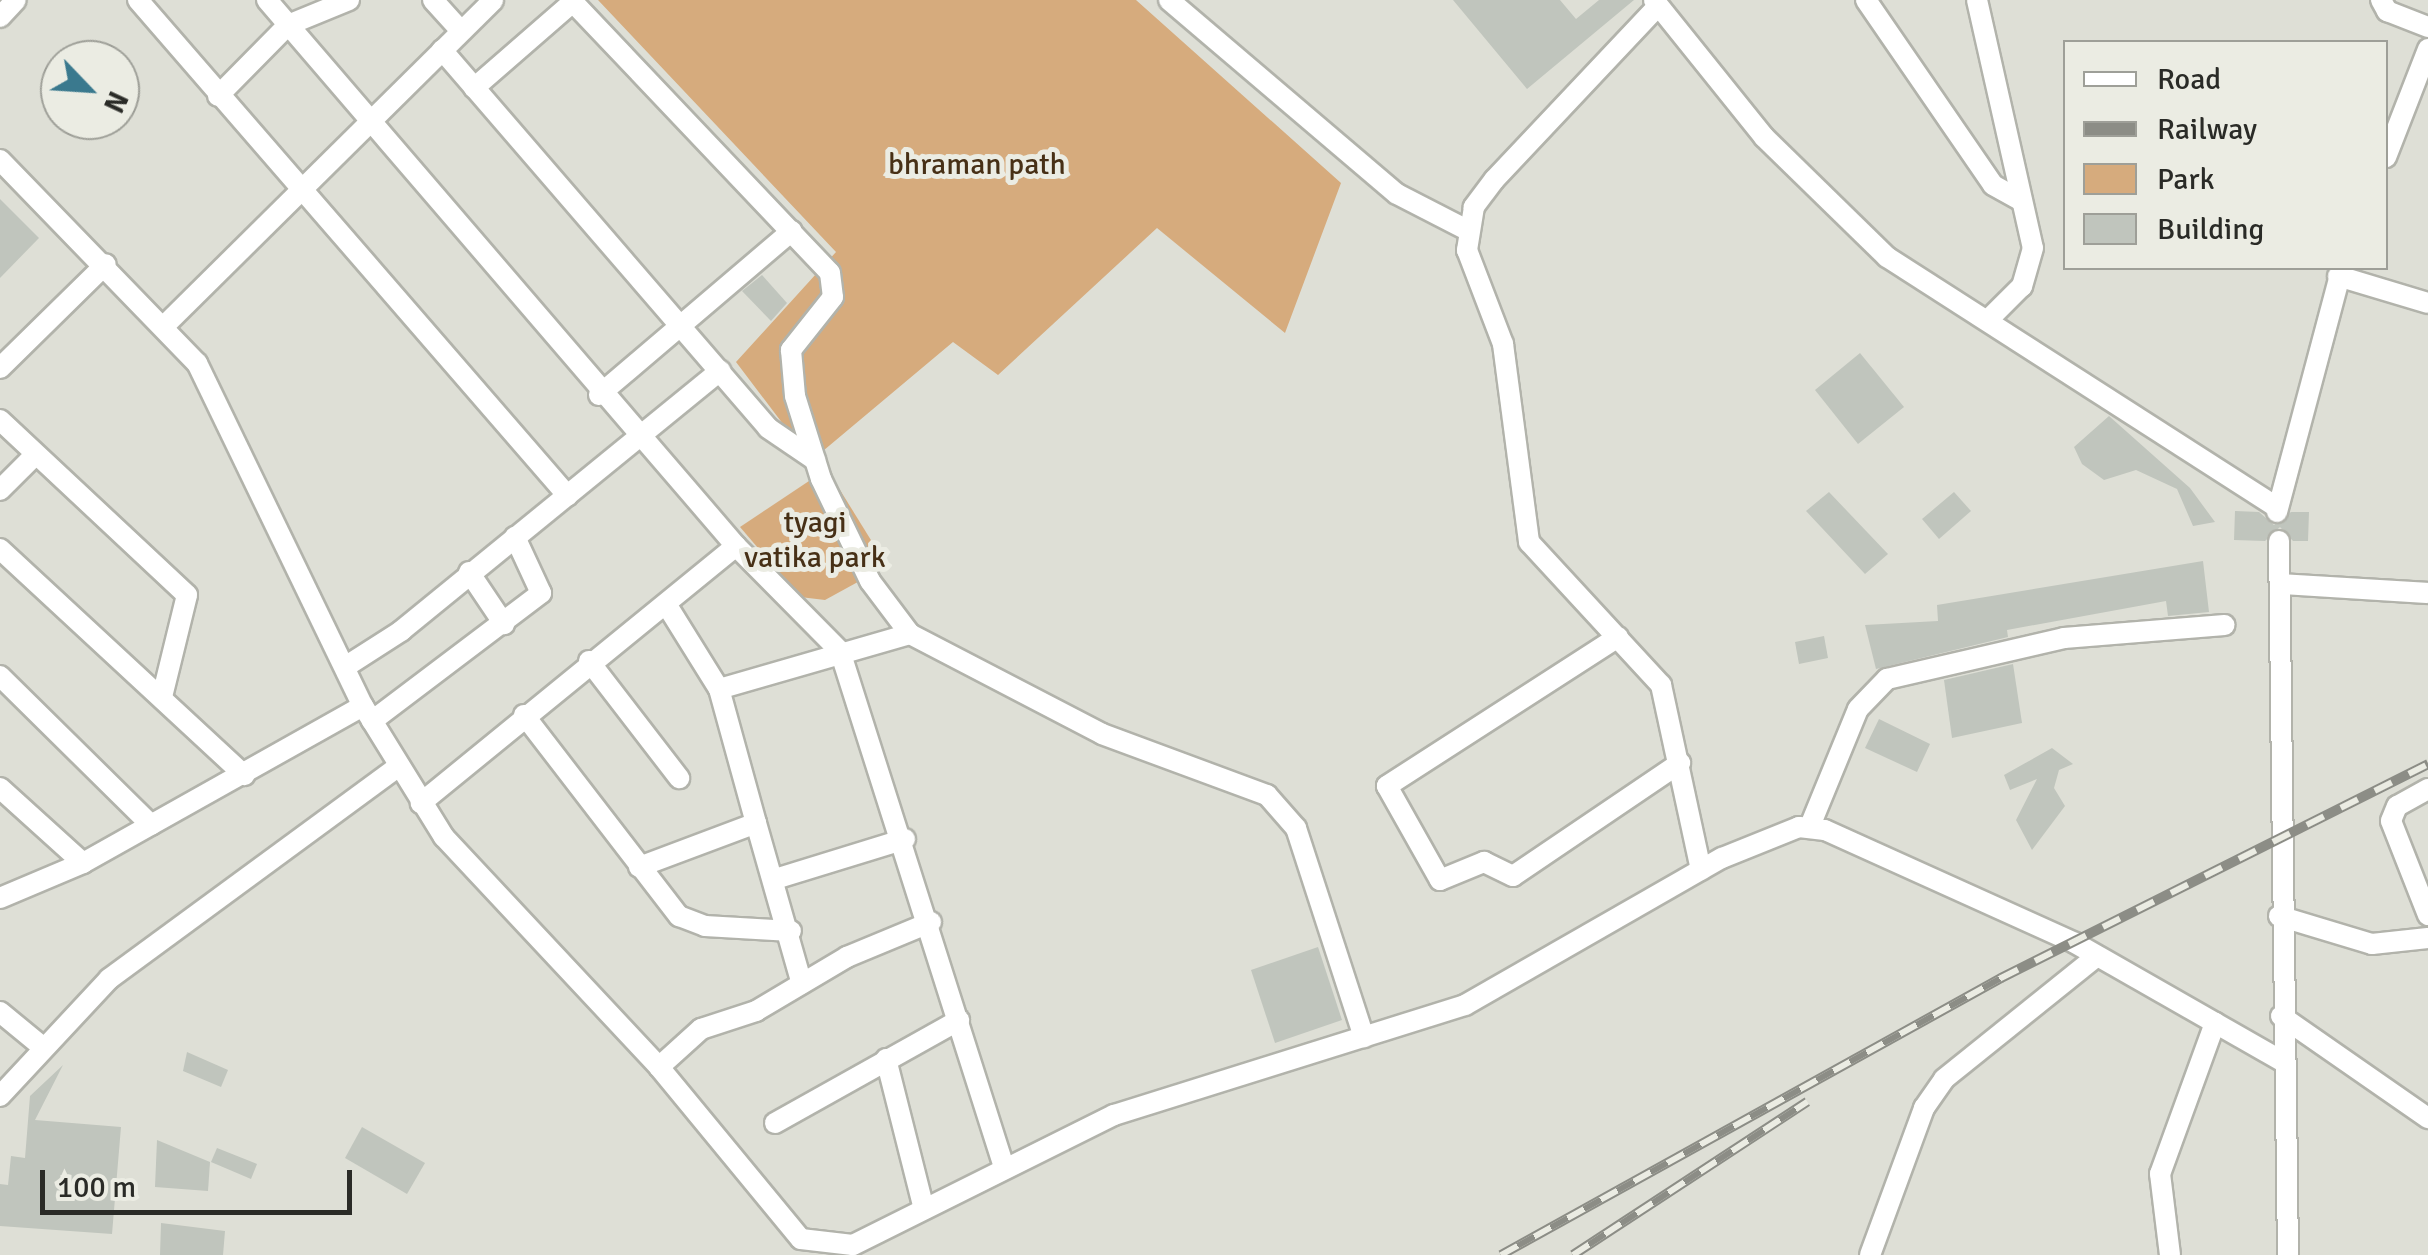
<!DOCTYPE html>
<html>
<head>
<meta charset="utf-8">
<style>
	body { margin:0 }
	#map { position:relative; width:2428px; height:1255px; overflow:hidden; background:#dedfd6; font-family:Signika,sans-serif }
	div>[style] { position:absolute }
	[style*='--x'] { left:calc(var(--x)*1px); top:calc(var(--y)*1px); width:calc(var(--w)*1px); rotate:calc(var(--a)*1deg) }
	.green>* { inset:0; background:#d6ab7d }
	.building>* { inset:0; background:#c0c5bd }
	.roads { filter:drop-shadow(2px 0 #b2b3ab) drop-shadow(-2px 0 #b2b3ab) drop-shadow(0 2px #b2b3ab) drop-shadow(0 -2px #b2b3ab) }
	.minor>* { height:20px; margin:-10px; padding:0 10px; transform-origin:10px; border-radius:10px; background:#fff }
	.rail>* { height:10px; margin-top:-5px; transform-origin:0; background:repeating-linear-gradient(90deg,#ebece3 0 19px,#8c8d86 0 38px); box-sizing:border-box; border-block:2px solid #8c8d86 }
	span { translate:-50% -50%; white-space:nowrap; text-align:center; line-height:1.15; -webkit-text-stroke:10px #ebece3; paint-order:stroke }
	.park-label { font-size:30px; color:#473016 }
	.legend { position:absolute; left:2063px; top:40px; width:325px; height:230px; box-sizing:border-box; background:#ebece3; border:2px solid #9e9f98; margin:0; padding:12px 18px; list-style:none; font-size:30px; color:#2a2b27 }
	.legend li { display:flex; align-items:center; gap:20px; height:50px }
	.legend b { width:50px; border:2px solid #9e9f98 }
	.north { position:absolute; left:40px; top:40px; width:100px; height:100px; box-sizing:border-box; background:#ebece3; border:2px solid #9e9f98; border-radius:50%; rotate:115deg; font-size:28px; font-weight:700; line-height:40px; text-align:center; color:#2a2b27 }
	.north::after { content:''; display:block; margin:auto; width:35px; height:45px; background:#3a798e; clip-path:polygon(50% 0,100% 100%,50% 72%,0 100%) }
	.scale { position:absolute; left:40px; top:1170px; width:312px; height:45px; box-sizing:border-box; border:5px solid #2a2b27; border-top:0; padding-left:12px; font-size:30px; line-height:35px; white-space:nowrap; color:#2a2b27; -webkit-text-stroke:8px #ebece3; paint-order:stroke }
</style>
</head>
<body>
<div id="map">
	<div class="green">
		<i style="clip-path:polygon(598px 0,1136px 0,1341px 183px,1285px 333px,1157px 228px,998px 375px,953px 342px,811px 461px,736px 362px,836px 252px)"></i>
		<i style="clip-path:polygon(827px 469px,887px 566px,825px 600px,800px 597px,740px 527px)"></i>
	</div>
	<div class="building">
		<i style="clip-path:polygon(1453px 0,1560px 0,1576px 19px,1599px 0,1634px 0,1527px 89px)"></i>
		<i style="clip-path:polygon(0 199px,39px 238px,0 278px)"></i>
		<i style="clip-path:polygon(762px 275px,787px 303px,771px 321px,742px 291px)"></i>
		<i style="clip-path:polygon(1860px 353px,1904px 407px,1858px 444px,1815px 390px)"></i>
		<i style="clip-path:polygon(2109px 416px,2190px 488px,2215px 522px,2193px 526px,2177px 489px,2136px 470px,2104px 480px,2082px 464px,2074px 447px)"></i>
		<i style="clip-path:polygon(1829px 492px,1888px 554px,1865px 574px,1806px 511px)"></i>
		<i style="clip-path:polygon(1954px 492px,1971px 511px,1939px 539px,1922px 519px)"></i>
		<i style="clip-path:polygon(2235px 511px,2259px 512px,2274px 525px,2291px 512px,2309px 512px,2308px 541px,2293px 541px,2280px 527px,2265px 541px,2234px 540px)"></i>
		<i style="clip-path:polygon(2203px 561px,2209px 612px,2168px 616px,2166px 601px,2007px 630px,2008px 637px,1876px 669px,1865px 625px,1938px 621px,1937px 605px)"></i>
		<i style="clip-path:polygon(1824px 636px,1828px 658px,1799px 664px,1795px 642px)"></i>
		<i style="clip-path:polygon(2013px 664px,2022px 723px,1952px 738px,1944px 680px)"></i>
		<i style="clip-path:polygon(1879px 719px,1930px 744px,1917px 772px,1865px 748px)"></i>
		<i style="clip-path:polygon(2052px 748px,2073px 764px,2059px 770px,2054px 788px,2065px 806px,2032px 850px,2016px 820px,2037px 779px,2010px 790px,2004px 775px)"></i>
		<i style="clip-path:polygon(1318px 947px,1342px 1020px,1275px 1043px,1251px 970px)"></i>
		<i style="clip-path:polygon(187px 1052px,228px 1070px,221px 1087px,183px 1071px)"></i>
		<i style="clip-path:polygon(63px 1065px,35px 1120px,121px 1127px,112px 1234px,0 1226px,0 1184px,8px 1185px,11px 1156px,25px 1158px,30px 1096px)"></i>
		<i style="clip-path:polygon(362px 1127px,425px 1163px,407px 1194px,345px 1158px)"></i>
		<i style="clip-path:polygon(157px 1140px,210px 1162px,208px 1191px,155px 1187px)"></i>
		<i style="clip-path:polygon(217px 1148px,257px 1164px,251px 1179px,211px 1162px)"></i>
		<i style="clip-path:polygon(161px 1223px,225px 1231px,223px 1255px,160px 1255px)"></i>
	</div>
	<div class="roads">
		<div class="minor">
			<i style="--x:138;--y:0;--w:656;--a:49.08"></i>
			<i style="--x:267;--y:0;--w:720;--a:49.34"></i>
			<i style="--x:736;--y:546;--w:407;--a:140.8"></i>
			<i style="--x:433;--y:0;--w:42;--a:47.9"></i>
			<i style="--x:571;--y:0;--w:376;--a:46.5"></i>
			<i style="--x:830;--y:273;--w:24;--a:83"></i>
			<i style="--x:833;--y:297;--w:68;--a:128.4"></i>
			<i style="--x:791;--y:350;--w:46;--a:85"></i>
			<i style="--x:795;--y:396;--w:87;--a:72.6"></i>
			<i style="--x:821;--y:479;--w:113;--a:64.3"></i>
			<i style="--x:870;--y:581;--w:66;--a:53"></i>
			<i style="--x:1169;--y:0;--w:299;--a:40.4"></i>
			<i style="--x:1397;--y:194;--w:79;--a:27.2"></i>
			<i style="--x:1654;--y:0;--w:176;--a:51.2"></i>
			<i style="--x:1764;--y:137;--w:172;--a:44.3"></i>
			<i style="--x:1887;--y:257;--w:463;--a:32.7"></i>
			<i style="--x:1866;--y:0;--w:224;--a:55.5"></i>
			<i style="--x:1993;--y:185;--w:33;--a:29"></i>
			<i style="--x:1977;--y:0;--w:254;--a:77.3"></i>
			<i style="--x:2033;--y:248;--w:40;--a:106"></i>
			<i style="--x:2022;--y:286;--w:48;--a:135"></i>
			<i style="--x:2381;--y:0;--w:13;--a:61"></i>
			<i style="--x:2387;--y:11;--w:44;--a:21.3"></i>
			<i style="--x:1658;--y:6;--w:239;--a:133.3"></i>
			<i style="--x:1494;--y:180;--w:34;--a:127"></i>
			<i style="--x:1474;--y:207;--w:44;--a:99.2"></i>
			<i style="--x:1467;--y:250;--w:101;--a:69"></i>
			<i style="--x:1503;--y:344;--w:200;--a:82.5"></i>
			<i style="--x:1529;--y:542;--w:195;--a:47.3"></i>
			<i style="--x:1661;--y:685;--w:189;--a:77.8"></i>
			<i style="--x:0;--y:17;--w:23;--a:-47"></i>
			<i style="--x:442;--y:50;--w:499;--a:49.2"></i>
			<i style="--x:768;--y:428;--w:57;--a:34.2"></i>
			<i style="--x:474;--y:88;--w:131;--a:-41"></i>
			<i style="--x:218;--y:96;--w:100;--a:-45.4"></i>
			<i style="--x:288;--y:25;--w:66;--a:-22.3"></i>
			<i style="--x:2386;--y:157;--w:116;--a:-68.7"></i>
			<i style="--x:0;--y:160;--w:283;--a:45.9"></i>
			<i style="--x:197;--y:363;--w:381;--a:64.2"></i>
			<i style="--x:363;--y:706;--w:154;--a:58.3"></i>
			<i style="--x:444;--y:837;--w:315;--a:46.9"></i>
			<i style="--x:659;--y:1067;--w:223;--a:50.5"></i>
			<i style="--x:801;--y:1239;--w:52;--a:6.6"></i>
			<i style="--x:853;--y:1245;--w:292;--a:-26.5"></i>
			<i style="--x:1114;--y:1115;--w:368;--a:-17.4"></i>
			<i style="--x:1465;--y:1005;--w:296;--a:-29.8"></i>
			<i style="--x:1722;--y:858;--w:83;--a:-21.9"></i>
			<i style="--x:1799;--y:827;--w:26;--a:7"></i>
			<i style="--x:1825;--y:830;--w:274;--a:24.3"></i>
			<i style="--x:2075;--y:943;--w:238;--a:29.7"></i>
			<i style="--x:2338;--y:276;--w:94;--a:16.7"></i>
			<i style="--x:164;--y:326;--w:463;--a:-44.7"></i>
			<i style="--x:0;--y:368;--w:148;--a:-44.5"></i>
			<i style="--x:599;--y:395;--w:253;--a:-40.4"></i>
			<i style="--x:0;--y:420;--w:256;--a:43.1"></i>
			<i style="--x:187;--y:595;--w:101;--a:103.8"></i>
			<i style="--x:0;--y:490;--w:49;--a:-45"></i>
			<i style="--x:2277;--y:512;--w:253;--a:-75.1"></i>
			<i style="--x:2279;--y:541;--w:714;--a:89.28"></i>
			<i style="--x:736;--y:546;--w:148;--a:45.3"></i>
			<i style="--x:840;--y:651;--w:541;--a:72.37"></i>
			<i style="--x:0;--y:549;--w:333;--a:42.8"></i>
			<i style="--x:469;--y:572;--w:63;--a:56.1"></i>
			<i style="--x:2281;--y:584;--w:147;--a:3.5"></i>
			<i style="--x:1618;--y:637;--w:275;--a:147.2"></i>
			<i style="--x:1387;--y:786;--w:108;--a:60.6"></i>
			<i style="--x:1440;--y:880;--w:48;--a:-22.2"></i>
			<i style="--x:1484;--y:862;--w:32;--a:26"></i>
			<i style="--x:1513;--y:876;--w:202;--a:-34.1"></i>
			<i style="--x:589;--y:661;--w:148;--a:52.4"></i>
			<i style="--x:345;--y:667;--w:67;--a:-32.7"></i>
			<i style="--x:401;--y:631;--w:412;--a:-39.2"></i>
			<i style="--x:0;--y:676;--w:212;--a:44.6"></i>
			<i style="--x:719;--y:689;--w:199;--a:-16.1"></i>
			<i style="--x:910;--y:634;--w:216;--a:27.5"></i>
			<i style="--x:1102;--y:734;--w:176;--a:20.3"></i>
			<i style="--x:1267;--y:795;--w:44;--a:48.7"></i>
			<i style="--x:1296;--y:828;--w:220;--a:72"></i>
			<i style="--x:524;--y:715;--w:254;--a:52.4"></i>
			<i style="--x:679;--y:916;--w:28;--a:21"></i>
			<i style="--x:705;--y:926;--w:86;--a:3.3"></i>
			<i style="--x:372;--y:721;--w:212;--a:-37.1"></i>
			<i style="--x:541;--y:593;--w:62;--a:-114.9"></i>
			<i style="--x:0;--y:788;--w:112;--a:42.1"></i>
			<i style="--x:2428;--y:789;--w:35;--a:151"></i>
			<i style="--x:2397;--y:806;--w:16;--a:112"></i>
			<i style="--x:2391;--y:821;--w:101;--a:68.5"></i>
			<i style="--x:756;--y:823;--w:167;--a:74.1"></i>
			<i style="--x:1810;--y:826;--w:126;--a:-67.7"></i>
			<i style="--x:1858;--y:709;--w:42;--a:-46"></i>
			<i style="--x:1887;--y:679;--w:182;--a:-13"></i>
			<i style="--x:2064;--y:638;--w:161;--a:-4.6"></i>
			<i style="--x:639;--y:867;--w:125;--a:-20.6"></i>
			<i style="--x:756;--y:823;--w:139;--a:-105.4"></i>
			<i style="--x:719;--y:689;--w:100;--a:-121.9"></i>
			<i style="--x:775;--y:879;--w:136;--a:-17.1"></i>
			<i style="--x:0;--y:898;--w:90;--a:-22.9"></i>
			<i style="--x:83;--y:863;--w:321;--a:-29.3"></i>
			<i style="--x:2279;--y:916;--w:97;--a:16.8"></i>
			<i style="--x:2372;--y:944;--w:56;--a:-6.1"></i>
			<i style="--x:0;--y:1012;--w:52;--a:39.5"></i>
			<i style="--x:2281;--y:1016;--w:179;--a:34.8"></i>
			<i style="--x:886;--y:1059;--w:155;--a:75.8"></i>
			<i style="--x:659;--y:1067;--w:57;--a:-42.1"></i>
			<i style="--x:701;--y:1029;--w:58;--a:-18.1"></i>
			<i style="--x:756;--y:1011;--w:106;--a:-30.7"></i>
			<i style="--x:847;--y:957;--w:91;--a:-22.6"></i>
			<i style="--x:0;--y:1096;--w:160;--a:-47"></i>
			<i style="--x:109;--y:979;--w:360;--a:-36.3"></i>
			<i style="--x:775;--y:1123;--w:211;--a:-29.2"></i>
			<i style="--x:1870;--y:1255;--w:157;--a:-69.8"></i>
			<i style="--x:1924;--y:1108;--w:35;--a:-55"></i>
			<i style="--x:1944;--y:1079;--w:196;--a:-38.8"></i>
			<i style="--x:2170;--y:1255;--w:82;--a:-97"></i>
			<i style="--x:2160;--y:1174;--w:161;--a:-70"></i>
		</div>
	</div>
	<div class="rail">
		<i style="--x:1501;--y:1255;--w:572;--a:-28.99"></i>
		<i style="--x:2001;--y:978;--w:478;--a:-26.6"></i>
		<i style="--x:1573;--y:1255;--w:280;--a:-33.2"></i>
	</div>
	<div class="park-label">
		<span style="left:977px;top:165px">bhraman path</span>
		<span style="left:815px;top:540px">tyagi<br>vatika park</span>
	</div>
	<ul class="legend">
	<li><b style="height:12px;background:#fff"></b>Road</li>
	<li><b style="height:12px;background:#8c8d86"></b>Railway</li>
	<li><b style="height:28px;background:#d6ab7d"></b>Park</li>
	<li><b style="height:28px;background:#c0c5bd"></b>Building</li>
	</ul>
	<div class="north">N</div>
	<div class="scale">100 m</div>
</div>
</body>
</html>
